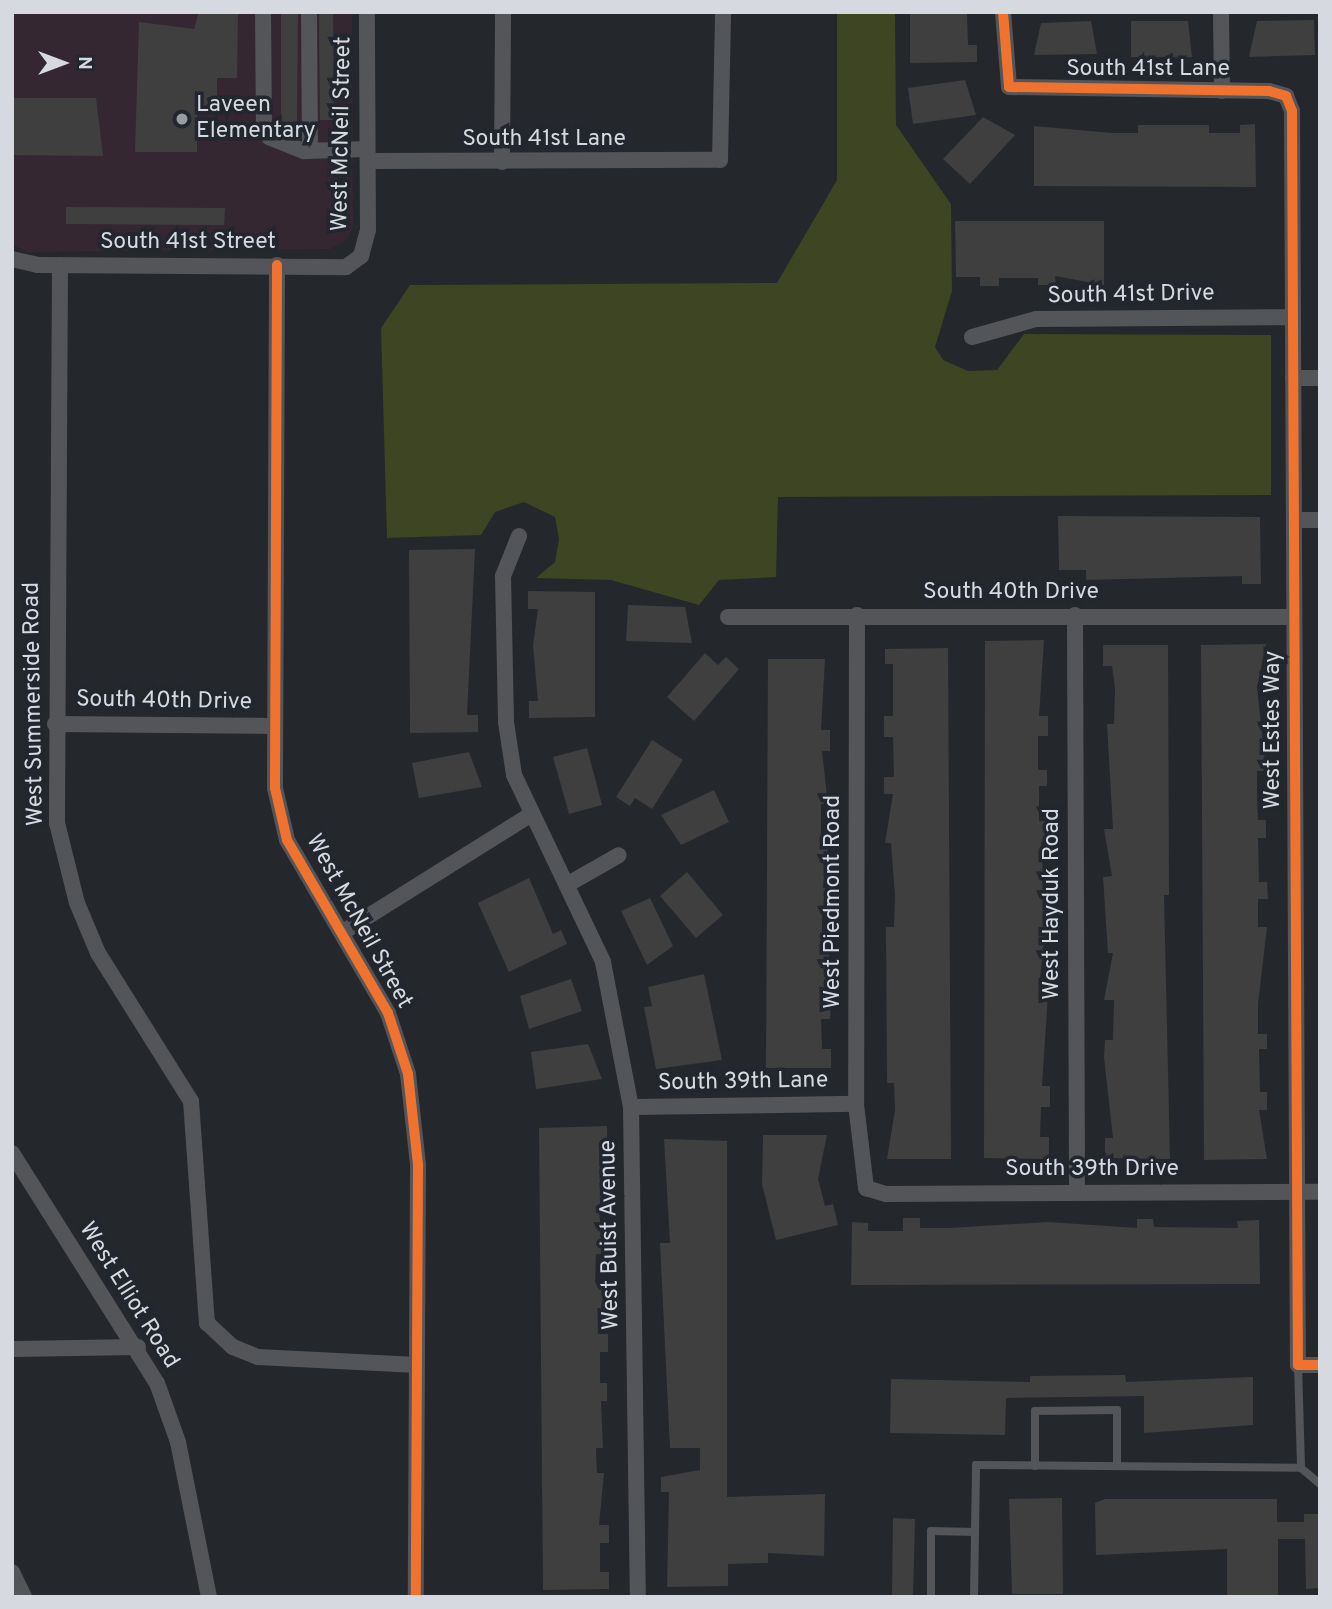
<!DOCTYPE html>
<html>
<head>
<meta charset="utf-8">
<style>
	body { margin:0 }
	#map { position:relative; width:1332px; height:1609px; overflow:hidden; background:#24272c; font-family:Overpass,sans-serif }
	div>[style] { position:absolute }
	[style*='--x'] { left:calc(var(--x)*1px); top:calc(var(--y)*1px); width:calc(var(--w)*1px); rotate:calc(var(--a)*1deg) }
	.education>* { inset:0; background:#352731 }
	.green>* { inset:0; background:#3d4522 }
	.building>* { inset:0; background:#3f3f40 }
	.service>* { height:8px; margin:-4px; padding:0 4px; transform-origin:4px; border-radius:4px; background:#535559 }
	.minor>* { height:16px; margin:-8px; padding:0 8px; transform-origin:8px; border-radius:8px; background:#535559 }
	.cycleway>* { height:10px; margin:-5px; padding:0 5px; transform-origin:5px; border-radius:5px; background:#ef722f }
	.dots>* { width:19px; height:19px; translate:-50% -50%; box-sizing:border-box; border:4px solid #21262f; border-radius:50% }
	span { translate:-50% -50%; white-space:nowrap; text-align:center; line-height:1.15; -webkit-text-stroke:7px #21262f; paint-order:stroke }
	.street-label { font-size:23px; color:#d6d9e0 }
	.poi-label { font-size:23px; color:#d6d9e0 }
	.left { translate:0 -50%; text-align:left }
	.frame { position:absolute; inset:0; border:14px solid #d6d9e0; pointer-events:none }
	.north { position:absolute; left:28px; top:28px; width:70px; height:70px; -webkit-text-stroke:5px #21262f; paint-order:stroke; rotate:90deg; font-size:19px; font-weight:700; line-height:28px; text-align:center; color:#d6d9e0 }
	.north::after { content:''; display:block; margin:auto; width:24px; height:32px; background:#d6d9e0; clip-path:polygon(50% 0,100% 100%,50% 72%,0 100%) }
</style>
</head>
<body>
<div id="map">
	<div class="education">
		<i style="clip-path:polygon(12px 12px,352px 12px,353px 226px,347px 240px,330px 249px,27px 252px,13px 245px)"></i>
	</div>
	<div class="green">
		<i style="clip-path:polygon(837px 12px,895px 12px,896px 125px,951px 204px,952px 291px,935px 347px,943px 360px,968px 371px,997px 370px,1024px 334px,1271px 335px,1271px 495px,778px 497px,776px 577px,719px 580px,699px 605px,611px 580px,536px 578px,555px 562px,559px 539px,555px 517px,524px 502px,495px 512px,481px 535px,387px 538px,381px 328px,410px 285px,777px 283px,837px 180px)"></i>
	</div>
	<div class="building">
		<i style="clip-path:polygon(199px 12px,238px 12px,237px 78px,217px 78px,217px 113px,197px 113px,197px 152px,135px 152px,139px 22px,194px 29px)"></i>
		<i style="clip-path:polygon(281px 12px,298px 12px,297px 122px,281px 122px)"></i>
		<i style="clip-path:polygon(319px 12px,333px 12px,334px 120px,320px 120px)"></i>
		<i style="clip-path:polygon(910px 12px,967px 12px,968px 45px,977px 45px,977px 62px,910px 63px)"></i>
		<i style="clip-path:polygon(1314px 20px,1315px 55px,1249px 57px,1257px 21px)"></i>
		<i style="clip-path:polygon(1091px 21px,1097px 54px,1034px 55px,1041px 23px)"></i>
		<i style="clip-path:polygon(1131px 21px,1188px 21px,1192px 57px,1131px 57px)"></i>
		<i style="clip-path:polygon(965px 80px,976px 115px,913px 124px,908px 88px)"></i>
		<i style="clip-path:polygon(12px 98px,96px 98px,103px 156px,12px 155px)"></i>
		<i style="clip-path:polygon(983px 117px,1015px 135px,970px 184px,943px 159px)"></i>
		<i style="clip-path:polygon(1255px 124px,1256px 187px,1034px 186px,1034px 126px,1112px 133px,1138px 133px,1138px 125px,1209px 125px,1209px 133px,1240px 133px,1240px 125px)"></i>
		<i style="clip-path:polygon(66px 207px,225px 208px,224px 225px,66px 224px)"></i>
		<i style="clip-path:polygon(955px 221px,1104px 221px,1104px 285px,1055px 276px,1056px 285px,1038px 285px,1038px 278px,999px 278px,999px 286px,980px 286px,980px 277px,956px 277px)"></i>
		<i style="clip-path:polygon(1058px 516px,1260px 517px,1261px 584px,1242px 584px,1242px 576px,1086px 580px,1086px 570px,1059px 570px)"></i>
		<i style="clip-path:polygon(475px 549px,467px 715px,478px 715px,478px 732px,410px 733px,409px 550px)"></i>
		<i style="clip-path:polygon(528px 591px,595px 592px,595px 717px,529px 718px,529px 701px,538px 701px,533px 645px,538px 609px,528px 609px)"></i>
		<i style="clip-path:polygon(628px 605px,685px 607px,692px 643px,626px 641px)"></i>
		<i style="clip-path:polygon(1044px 640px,1039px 716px,1048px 716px,1048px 736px,1038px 736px,1038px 770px,1047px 770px,1047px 786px,1039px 786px,1039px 821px,1049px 821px,1049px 842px,1041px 842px,1049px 895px,1040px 979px,1049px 979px,1042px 1086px,1050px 1086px,1050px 1107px,1041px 1107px,1040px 1137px,1049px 1137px,1049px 1159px,984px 1158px,985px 641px)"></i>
		<i style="clip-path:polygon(1266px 644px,1257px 687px,1266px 771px,1257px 771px,1257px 798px,1258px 820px,1266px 820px,1266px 838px,1258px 838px,1259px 882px,1267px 882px,1268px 899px,1258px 899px,1258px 927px,1267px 927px,1258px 1004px,1258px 1034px,1267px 1034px,1267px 1049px,1259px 1049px,1260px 1092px,1267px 1092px,1267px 1110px,1259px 1110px,1267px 1159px,1204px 1160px,1201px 645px)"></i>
		<i style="clip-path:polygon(1103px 645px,1168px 645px,1169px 895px,1164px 895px,1170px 1159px,1105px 1158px,1105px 1138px,1113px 1138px,1104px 1057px,1105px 1040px,1113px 1040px,1114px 1000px,1104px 1000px,1113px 953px,1108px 953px,1103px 877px,1112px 876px,1104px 829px,1113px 829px,1107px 724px,1114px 724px,1115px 688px,1112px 666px,1103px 666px)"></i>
		<i style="clip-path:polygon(948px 648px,951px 1159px,887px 1159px,895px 1110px,894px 1083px,887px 1083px,886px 927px,894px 927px,895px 896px,891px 843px,885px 843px,893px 794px,884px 794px,884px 777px,894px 777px,893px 737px,884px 737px,884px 716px,893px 716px,893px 664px,885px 664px,885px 649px)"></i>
		<i style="clip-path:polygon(705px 653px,718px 665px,726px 657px,739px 669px,694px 721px,667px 697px)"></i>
		<i style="clip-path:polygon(768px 659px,825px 659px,821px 730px,830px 730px,830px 751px,822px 751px,828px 804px,821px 804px,821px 837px,829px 837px,823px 888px,830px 889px,830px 910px,822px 910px,822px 948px,830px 948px,824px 1002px,831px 1002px,830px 1019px,821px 1019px,822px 1049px,831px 1049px,831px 1068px,766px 1068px)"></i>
		<i style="clip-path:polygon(652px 740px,683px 760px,652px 809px,635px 798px,630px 806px,616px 797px)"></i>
		<i style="clip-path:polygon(587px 748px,602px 805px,569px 814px,553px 757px)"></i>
		<i style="clip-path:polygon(469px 752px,482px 787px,419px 798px,412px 763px)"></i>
		<i style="clip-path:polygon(714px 790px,729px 822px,681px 845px,661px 815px)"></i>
		<i style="clip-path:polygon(687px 872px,723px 915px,696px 938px,660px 896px)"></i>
		<i style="clip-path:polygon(529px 878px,553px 934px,561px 930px,567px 944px,509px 972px,478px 903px)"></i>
		<i style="clip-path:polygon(650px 898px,673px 946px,647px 965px,621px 911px)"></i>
		<i style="clip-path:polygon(704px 974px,722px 1060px,656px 1069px,644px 1007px,652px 1006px,648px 987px)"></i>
		<i style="clip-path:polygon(571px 979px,582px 1011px,529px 1029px,520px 996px)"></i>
		<i style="clip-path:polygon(588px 1044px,602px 1079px,536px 1089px,531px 1052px)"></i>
		<i style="clip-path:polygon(607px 1126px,607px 1145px,599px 1145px,603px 1204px,598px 1204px,604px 1254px,596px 1254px,595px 1283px,604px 1283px,599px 1334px,608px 1334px,608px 1352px,600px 1352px,600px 1383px,607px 1383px,607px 1401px,601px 1401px,603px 1448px,596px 1448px,597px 1473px,604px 1473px,599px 1525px,609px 1525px,609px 1543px,600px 1543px,600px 1572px,609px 1572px,609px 1589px,543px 1590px,539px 1128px)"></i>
		<i style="clip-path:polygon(763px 1135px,827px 1135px,818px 1179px,825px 1206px,833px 1204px,838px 1225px,776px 1240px,762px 1184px)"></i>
		<i style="clip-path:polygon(664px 1139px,727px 1141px,727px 1497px,825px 1494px,824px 1556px,768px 1553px,768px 1563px,728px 1564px,728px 1586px,667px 1587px,669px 1492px,661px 1492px,661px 1477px,700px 1470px,700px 1448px,670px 1448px,660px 1243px,670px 1243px)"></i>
		<i style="clip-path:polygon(903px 1218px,920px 1218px,920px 1228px,950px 1228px,1048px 1222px,1137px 1228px,1137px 1219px,1153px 1219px,1154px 1227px,1238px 1228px,1237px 1221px,1259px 1220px,1260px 1284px,851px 1285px,852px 1222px,868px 1223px,868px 1231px,903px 1231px)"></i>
		<i style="clip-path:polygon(1125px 1375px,1126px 1382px,1253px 1377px,1253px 1425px,1144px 1433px,1144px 1396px,1006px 1398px,1005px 1435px,890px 1433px,891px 1379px,1030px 1382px,1030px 1376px)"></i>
		<i style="clip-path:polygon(1062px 1498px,1063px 1594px,1012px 1594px,1009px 1499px)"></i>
		<i style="clip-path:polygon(1105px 1499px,1277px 1499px,1277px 1522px,1304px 1522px,1304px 1514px,1320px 1514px,1320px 1588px,1306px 1589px,1305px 1539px,1278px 1539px,1278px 1597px,1227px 1597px,1227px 1549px,1096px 1555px,1095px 1503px)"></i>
		<i style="clip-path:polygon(893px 1518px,915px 1519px,913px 1597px,892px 1597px)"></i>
	</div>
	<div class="service">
		<i style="--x:1298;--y:1365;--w:103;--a:88.3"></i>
		<i style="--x:1035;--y:1466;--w:55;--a:-90"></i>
		<i style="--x:1035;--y:1411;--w:82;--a:-0.7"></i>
		<i style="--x:1117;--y:1410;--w:56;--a:90"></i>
		<i style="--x:931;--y:1597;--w:66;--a:-90"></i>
		<i style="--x:931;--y:1531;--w:44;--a:1.3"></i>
		<i style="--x:974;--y:1597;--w:132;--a:-89.1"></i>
		<i style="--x:976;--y:1465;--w:325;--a:0.5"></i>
		<i style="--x:1301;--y:1468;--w:25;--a:40"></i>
	</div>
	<div class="minor">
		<i style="--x:263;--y:12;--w:115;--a:89.5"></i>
		<i style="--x:264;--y:127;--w:11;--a:63"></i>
		<i style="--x:269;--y:137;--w:38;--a:22"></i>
		<i style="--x:304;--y:151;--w:63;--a:-1.8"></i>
		<i style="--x:309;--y:12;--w:139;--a:89.6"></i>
		<i style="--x:1003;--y:12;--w:75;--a:85.4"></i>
		<i style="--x:1009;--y:87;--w:260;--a:0.9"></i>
		<i style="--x:1269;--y:91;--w:18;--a:16"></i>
		<i style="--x:1286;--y:96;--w:16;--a:68"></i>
		<i style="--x:1292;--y:111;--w:1254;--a:89.73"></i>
		<i style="--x:1298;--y:1365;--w:22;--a:0"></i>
		<i style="--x:1221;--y:12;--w:79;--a:89.3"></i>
		<i style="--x:368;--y:161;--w:352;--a:-0.2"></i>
		<i style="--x:720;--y:160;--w:148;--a:-88.8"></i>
		<i style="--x:502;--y:162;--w:150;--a:-89.6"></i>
		<i style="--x:12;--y:259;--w:26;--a:13"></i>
		<i style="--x:37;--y:265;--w:309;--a:0.4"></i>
		<i style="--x:346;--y:267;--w:19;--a:-36"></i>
		<i style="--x:361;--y:256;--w:27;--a:-75"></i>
		<i style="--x:368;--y:230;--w:218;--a:-90.3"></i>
		<i style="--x:60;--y:265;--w:558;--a:90.31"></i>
		<i style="--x:57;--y:823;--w:82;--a:76"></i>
		<i style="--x:77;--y:903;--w:54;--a:67.2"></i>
		<i style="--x:98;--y:953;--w:175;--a:57.9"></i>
		<i style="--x:191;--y:1101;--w:223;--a:85.9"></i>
		<i style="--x:207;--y:1323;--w:35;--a:43"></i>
		<i style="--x:233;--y:1347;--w:27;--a:22"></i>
		<i style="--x:258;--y:1357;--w:159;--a:2.9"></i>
		<i style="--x:277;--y:265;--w:523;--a:90.22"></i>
		<i style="--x:275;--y:788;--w:53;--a:77"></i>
		<i style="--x:287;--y:840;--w:200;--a:59.7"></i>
		<i style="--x:388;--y:1013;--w:64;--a:71.8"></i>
		<i style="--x:408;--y:1074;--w:92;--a:83.7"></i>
		<i style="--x:418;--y:1165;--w:432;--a:90.3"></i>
		<i style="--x:972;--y:337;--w:66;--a:-15.7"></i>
		<i style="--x:1036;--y:319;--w:256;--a:-0.4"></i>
		<i style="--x:1293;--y:378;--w:27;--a:0"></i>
		<i style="--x:1294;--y:520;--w:26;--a:0"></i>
		<i style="--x:519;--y:536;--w:43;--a:111.8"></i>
		<i style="--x:503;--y:576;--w:146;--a:88.8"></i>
		<i style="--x:506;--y:722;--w:54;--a:81.4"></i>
		<i style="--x:514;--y:775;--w:207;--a:64.5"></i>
		<i style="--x:603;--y:962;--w:148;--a:79.1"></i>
		<i style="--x:631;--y:1107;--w:490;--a:89.2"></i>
		<i style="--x:857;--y:615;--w:489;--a:90.1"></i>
		<i style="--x:856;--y:1104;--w:85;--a:83.2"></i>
		<i style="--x:866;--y:1188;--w:21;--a:17"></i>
		<i style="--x:886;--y:1194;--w:434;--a:-0.3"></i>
		<i style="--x:1075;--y:615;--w:577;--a:89.8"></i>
		<i style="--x:728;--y:617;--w:566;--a:0"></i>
		<i style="--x:55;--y:724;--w:218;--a:0.5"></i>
		<i style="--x:570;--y:883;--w:56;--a:-29.7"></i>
		<i style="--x:343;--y:932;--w:223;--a:-32"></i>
		<i style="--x:631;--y:1107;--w:225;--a:-0.8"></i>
		<i style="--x:12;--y:1153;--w:272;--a:57.8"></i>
		<i style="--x:157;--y:1383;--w:63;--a:70.4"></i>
		<i style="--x:178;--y:1442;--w:158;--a:78.7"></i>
		<i style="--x:12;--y:1349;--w:126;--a:-0.9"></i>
		<i style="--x:12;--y:1572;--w:28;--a:64"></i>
	</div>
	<div class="cycleway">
		<i style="--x:1003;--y:12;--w:75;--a:85.4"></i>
		<i style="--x:1009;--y:87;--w:260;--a:0.9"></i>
		<i style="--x:1269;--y:91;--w:18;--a:16"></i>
		<i style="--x:1286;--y:96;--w:16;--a:68"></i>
		<i style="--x:1292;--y:111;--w:1254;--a:89.73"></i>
		<i style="--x:1298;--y:1365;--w:22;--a:0"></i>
		<i style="--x:277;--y:265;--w:523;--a:90.22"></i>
		<i style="--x:275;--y:788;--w:53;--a:77"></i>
		<i style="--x:287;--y:840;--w:200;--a:59.7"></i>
		<i style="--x:388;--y:1013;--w:64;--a:71.8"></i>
		<i style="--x:408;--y:1074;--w:92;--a:83.7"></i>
		<i style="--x:418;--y:1165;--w:432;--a:90.3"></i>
	</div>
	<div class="dots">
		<i style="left:182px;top:119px;background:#989ba1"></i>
	</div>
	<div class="street-label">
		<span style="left:1148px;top:70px">South 41st Lane</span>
		<span style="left:343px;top:134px;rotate:-89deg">West McNeil Street</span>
		<span style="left:544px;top:140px">South 41st Lane</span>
		<span style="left:188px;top:243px">South 41st Street</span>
		<span style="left:1131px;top:296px;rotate:-1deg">South 41st Drive</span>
		<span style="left:1011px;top:593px">South 40th Drive</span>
		<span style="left:164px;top:702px;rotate:1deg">South 40th Drive</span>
		<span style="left:35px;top:704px;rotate:-91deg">West Summerside Road</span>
		<span style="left:1274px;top:730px;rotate:-90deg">West Estes Way</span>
		<span style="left:834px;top:902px;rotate:-90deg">West Piedmont Road</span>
		<span style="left:1053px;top:904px;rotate:-90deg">West Hayduk Road</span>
		<span style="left:358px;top:922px;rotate:61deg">West McNeil Street</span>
		<span style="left:743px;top:1083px;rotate:-1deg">South 39th Lane</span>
		<span style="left:1092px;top:1170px">South 39th Drive</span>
		<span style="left:611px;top:1235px;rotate:-91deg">West Buist Avenue</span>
		<span style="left:128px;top:1296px;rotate:58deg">West Elliot Road</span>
	</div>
	<div class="poi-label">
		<span class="left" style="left:196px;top:119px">Laveen<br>Elementary</span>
	</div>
	<div class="frame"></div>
	<div class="north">N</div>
</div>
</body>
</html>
